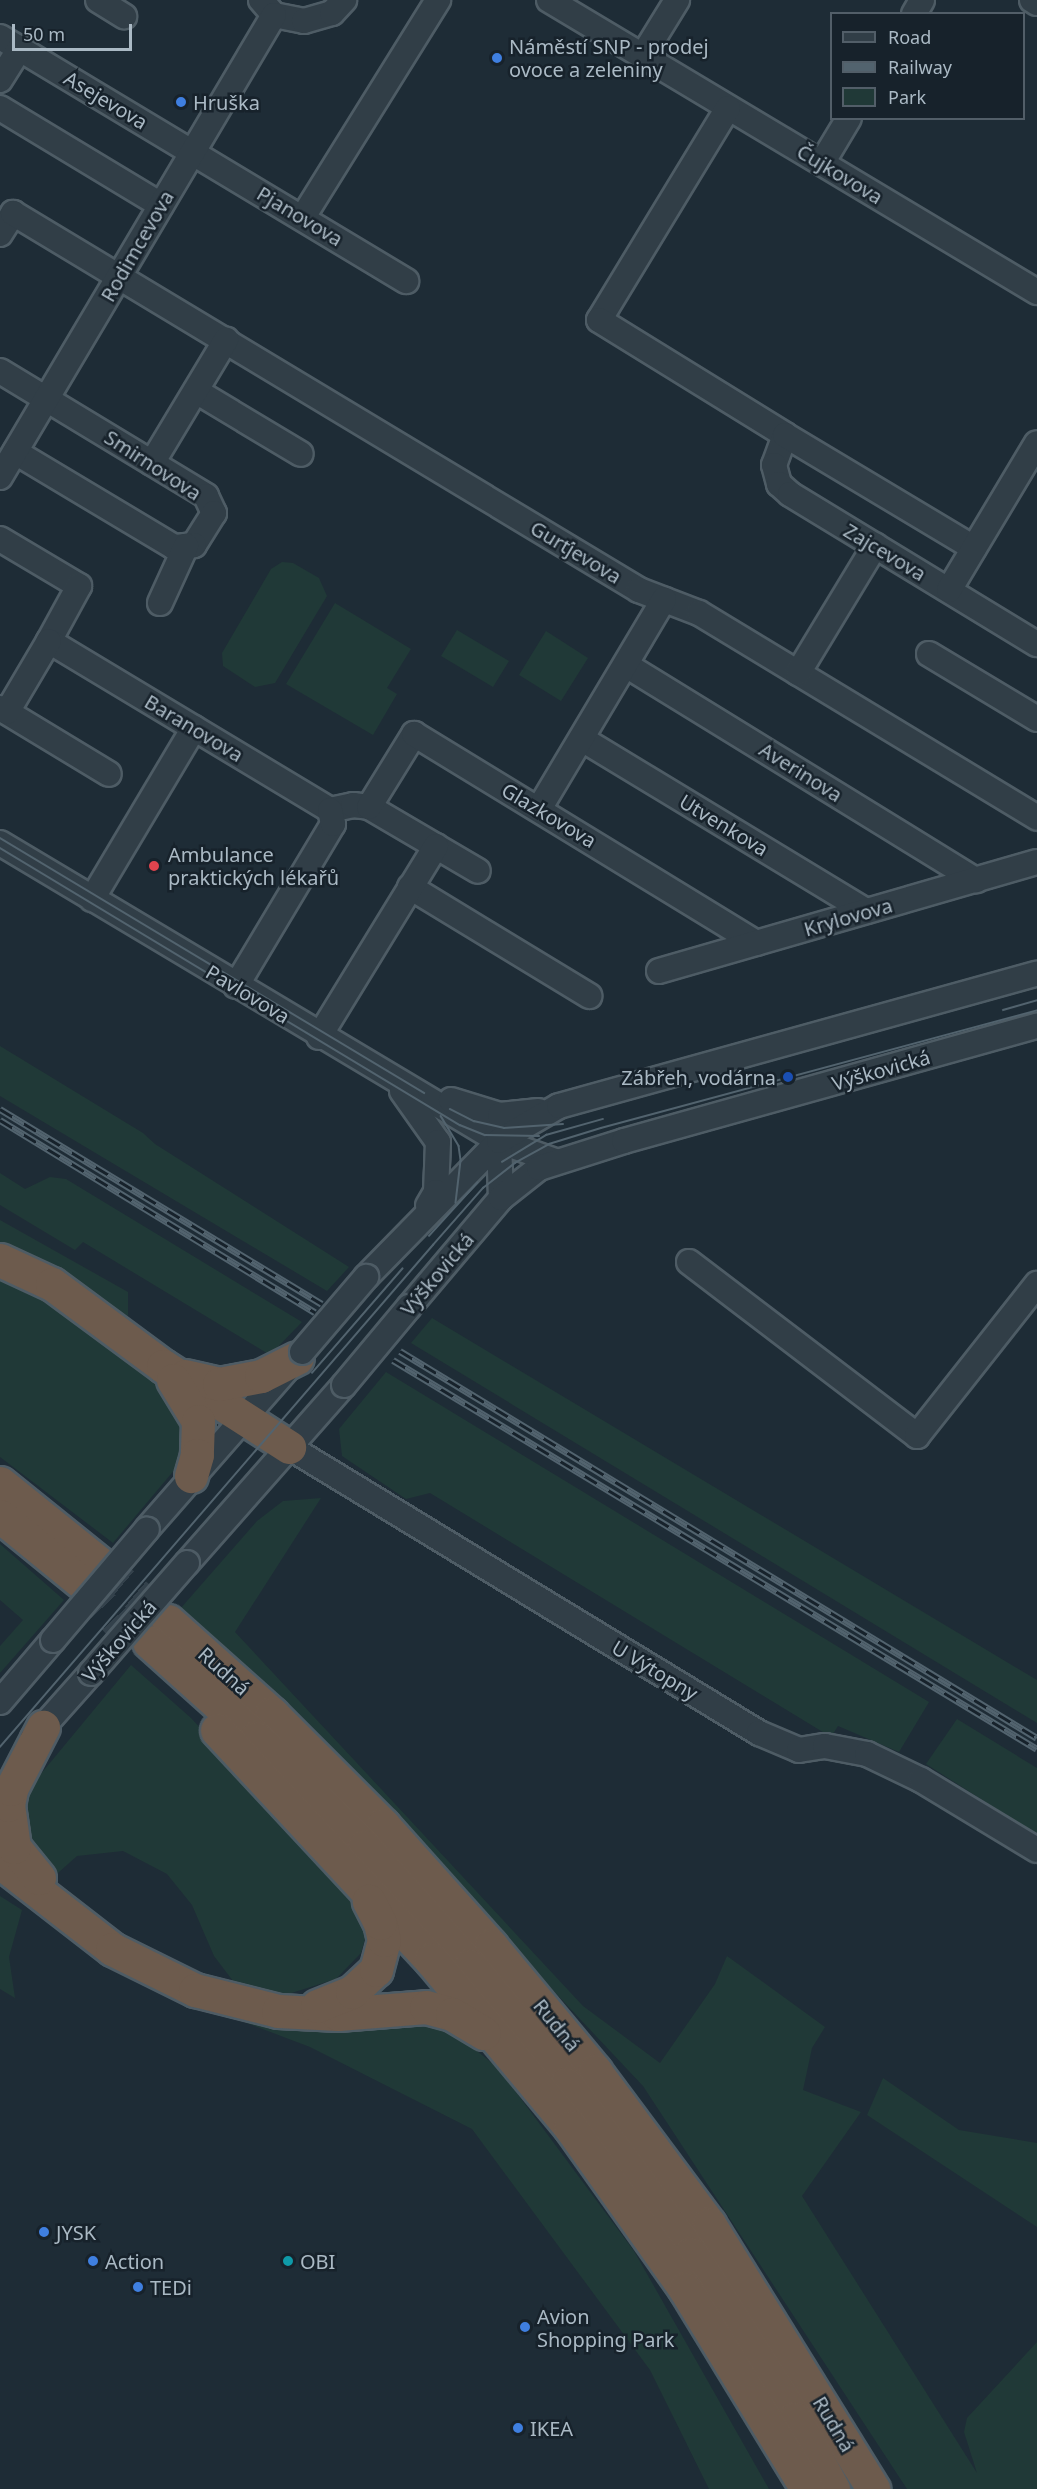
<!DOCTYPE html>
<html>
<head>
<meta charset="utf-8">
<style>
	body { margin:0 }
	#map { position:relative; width:1037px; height:2489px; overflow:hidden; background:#1e2c36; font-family:"Noto Sans",sans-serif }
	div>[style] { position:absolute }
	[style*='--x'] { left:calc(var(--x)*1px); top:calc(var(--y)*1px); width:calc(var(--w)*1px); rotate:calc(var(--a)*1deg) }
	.green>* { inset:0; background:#203937 }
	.highway-tunnel>* { height:33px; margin-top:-16.5px; transform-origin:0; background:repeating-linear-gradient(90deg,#33414b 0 33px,transparent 0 49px) }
	.roads { filter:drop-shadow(2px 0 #4e5c65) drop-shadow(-2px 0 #4e5c65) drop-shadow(0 2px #4e5c65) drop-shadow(0 -2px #4e5c65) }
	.minor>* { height:24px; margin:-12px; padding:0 12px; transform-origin:12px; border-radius:12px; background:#313e47 }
	.highway>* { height:33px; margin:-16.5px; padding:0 16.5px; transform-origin:16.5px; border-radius:16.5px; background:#6d5b4d }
	.tram>* { height:1.5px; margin:-0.75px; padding:0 0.75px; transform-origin:0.75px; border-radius:0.75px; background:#52636e }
	.rail>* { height:7px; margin-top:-3.5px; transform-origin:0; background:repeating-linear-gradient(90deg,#17222b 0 14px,#52636e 0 28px); box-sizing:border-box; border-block:2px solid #52636e }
	.bridges { filter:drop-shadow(2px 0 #4e5c65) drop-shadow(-2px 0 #4e5c65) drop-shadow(0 2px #4e5c65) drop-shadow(0 -2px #4e5c65) }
	.minor-bridge>* { height:24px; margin:-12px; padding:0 12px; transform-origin:12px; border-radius:12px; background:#313e47 }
	.dots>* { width:16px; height:16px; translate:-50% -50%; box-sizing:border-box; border:3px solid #17222b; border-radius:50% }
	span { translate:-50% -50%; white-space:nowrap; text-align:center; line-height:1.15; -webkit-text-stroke:5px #17222b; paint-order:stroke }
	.poi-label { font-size:20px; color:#aab9c4 }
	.left { translate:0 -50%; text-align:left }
	.right { translate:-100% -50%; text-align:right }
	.street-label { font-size:20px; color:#aab9c4 }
	.legend { position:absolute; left:830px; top:12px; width:195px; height:108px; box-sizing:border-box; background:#17222b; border:2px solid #525e68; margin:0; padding:8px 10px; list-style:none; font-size:18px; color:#aab9c4 }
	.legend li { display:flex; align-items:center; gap:12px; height:30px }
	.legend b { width:30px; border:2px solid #525e68 }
	.scale { position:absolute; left:12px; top:24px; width:120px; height:27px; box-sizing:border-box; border:3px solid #aab9c4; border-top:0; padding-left:8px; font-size:18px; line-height:21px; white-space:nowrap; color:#aab9c4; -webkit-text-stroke:4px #17222b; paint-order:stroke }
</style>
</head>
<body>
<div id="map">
	<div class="green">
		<i style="clip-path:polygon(282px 562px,293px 563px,319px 578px,327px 596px,275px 683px,255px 687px,223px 666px,222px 653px,271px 569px)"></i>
		<i style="clip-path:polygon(335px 603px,411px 649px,387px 688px,397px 694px,373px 735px,286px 684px)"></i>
		<i style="clip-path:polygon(457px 630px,509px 661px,493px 687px,441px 656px)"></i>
		<i style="clip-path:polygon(546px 631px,588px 658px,561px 701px,519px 675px)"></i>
		<i style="clip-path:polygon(0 1046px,143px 1133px,155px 1144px,349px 1267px,327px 1291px,0 1096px)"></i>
		<i style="clip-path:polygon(0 1173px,25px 1189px,50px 1177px,66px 1179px,302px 1322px,270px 1355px,83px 1242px,75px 1250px,0 1205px)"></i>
		<i style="clip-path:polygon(0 1220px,128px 1292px,128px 1316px,99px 1300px,52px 1265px,0 1244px)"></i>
		<i style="clip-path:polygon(0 1280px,43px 1295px,162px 1386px,186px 1433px,176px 1468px,113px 1543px,0 1457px)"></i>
		<i style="clip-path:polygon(432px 1318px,1037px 1680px,1037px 1723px,411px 1343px)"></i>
		<i style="clip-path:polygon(386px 1372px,929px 1702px,899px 1752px,838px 1726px,831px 1737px,430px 1493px,406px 1499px,342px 1456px,339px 1429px)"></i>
		<i style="clip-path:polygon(321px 1498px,235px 1632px,583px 2006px,660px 2063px,715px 1984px,727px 1956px,825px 2027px,812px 2048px,803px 2090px,861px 2112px,802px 2196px,977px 2473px,964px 2432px,967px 2418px,1037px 2342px,1037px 2489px,907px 2489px,643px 2086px,276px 1696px,180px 1609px,257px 1521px,283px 1501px)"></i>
		<i style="clip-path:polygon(0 1544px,64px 1600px,0 1673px,0 1646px,23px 1620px,0 1600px)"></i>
		<i style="clip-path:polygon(131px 1665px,191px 1718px,350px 1888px,368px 1928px,361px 1953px,336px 1979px,282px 1996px,233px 1981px,214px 1956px,192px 1905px,167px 1874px,123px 1851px,77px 1856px,49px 1881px,38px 1869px,24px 1822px,30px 1787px)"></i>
		<i style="clip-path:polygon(957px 1719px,1037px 1768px,1037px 1835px,926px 1764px)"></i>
		<i style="clip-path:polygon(0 1896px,22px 1910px,9px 1957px,15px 1998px,0 1989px)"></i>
		<i style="clip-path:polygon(244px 2022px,348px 2027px,413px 2022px,459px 2036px,499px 2069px,634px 2251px,769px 2489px,709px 2489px,650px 2370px,472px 2129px,310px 2047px)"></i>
		<i style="clip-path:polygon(883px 2078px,959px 2130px,1037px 2143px,1037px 2227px,867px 2115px)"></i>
	</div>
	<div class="highway-tunnel">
		<i style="--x:98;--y:1562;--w:92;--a:40.1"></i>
		<i style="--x:81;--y:1582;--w:91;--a:47.2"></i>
	</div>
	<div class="roads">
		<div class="minor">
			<i style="--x:98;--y:0;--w:31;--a:32"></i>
			<i style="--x:261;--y:0;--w:20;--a:49"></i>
			<i style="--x:274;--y:15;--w:31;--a:11"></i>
			<i style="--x:304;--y:21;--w:29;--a:-16"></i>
			<i style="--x:332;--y:13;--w:18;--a:-47"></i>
			<i style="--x:549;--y:0;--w:569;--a:30.89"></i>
			<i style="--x:1032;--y:0;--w:6;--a:31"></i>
			<i style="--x:914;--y:14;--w:16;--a:-60"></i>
			<i style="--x:0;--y:37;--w:474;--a:31"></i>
			<i style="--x:642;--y:57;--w:67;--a:-58.4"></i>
			<i style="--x:0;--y:80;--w:38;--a:-58"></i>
			<i style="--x:0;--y:108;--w:188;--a:31.1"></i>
			<i style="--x:728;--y:108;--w:248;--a:121.3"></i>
			<i style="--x:599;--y:320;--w:219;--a:31.7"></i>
			<i style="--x:785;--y:435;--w:32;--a:110"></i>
			<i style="--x:774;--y:465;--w:20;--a:75"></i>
			<i style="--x:779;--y:484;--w:15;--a:42"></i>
			<i style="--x:790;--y:494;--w:289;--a:31.3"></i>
			<i style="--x:822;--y:163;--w:52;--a:-59"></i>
			<i style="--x:303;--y:217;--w:256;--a:-58.1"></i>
			<i style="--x:0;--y:234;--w:25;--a:-58"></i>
			<i style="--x:13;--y:213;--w:731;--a:31.06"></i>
			<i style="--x:639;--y:590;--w:64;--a:21"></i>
			<i style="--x:699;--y:613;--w:395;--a:31.2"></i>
			<i style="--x:0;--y:371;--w:241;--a:31.2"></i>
			<i style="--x:206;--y:496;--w:19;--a:65"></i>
			<i style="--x:214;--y:513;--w:38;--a:122"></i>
			<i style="--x:194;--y:545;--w:20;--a:174"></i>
			<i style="--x:174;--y:547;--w:185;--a:-149.1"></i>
			<i style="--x:196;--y:391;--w:122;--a:31"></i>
			<i style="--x:785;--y:435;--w:220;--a:30.9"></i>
			<i style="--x:152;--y:463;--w:144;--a:-59"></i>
			<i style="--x:0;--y:477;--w:537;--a:-59.33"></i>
			<i style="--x:0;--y:539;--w:92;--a:30.7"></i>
			<i style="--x:79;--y:586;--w:63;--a:118.6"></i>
			<i style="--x:49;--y:641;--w:328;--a:31"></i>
			<i style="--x:330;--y:810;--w:24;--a:-12"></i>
			<i style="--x:353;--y:805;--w:16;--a:7"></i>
			<i style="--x:369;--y:807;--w:126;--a:30.4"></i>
			<i style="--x:949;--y:590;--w:171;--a:-59.1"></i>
			<i style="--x:160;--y:603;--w:63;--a:-65.5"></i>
			<i style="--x:929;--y:654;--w:126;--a:31"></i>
			<i style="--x:626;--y:665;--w:411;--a:31.6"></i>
			<i style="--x:798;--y:673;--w:149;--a:-58.8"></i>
			<i style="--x:0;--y:708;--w:127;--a:31.2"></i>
			<i style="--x:7;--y:712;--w:82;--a:-59.4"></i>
			<i style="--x:582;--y:739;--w:332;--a:31.2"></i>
			<i style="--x:369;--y:807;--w:86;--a:-58.3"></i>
			<i style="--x:414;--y:734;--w:401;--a:31.4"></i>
			<i style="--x:539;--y:809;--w:244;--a:-59.2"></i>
			<i style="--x:0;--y:843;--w:581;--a:30.85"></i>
			<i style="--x:499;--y:1141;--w:59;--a:19.7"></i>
			<i style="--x:410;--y:887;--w:210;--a:31.3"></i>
			<i style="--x:92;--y:899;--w:199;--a:-59.2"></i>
			<i style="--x:659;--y:971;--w:393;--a:-16.1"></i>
			<i style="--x:236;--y:986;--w:189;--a:-59.1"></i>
			<i style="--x:333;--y:824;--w:14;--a:-102"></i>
			<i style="--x:319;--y:1037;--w:224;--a:-58.5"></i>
			<i style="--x:402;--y:1091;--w:62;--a:54.8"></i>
			<i style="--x:438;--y:1142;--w:50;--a:92.3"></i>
			<i style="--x:436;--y:1192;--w:16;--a:120"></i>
			<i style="--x:451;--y:1100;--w:51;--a:17"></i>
			<i style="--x:500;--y:1115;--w:39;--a:-6"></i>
			<i style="--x:499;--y:1141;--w:57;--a:88"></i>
			<i style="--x:689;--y:1262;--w:287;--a:37.3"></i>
			<i style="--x:917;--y:1436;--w:194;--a:-51.7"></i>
			<i style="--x:366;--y:1277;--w:190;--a:-45.6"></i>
			<i style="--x:499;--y:1141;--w:69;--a:-30.3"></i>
			<i style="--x:559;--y:1106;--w:496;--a:-15.5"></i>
			<i style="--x:409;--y:1307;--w:143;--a:-49.8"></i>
			<i style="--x:501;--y:1198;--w:48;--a:-38.3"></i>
			<i style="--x:539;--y:1168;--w:89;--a:-17.6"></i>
			<i style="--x:624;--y:1141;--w:429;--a:-15.6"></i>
			<i style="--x:289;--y:1447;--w:550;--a:31.32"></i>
			<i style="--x:759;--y:1733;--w:43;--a:23"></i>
			<i style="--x:799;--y:1750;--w:26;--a:-9"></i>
			<i style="--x:825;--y:1746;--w:43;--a:10.8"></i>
			<i style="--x:867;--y:1754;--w:60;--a:25.7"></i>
			<i style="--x:921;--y:1780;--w:135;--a:31.1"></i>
			<i style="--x:147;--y:1529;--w:215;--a:-48.8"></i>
			<i style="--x:187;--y:1563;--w:237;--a:-48.6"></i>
			<i style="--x:0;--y:1702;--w:82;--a:-49.5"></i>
			<i style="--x:33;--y:1738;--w:87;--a:-48.3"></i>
		</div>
		<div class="highway">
			<i style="--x:0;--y:1260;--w:57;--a:24.8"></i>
			<i style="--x:52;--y:1284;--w:138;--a:36.5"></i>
			<i style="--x:163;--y:1366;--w:150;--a:32.7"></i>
			<i style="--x:185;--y:1376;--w:35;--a:13"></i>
			<i style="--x:219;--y:1384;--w:43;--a:-10.8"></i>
			<i style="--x:261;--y:1376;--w:40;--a:-26.6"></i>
			<i style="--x:173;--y:1380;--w:48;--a:58.6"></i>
			<i style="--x:198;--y:1421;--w:34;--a:92"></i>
			<i style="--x:197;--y:1455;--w:22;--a:106"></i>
			<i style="--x:0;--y:1483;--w:126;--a:38.9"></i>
			<i style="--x:0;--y:1516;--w:104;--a:39.2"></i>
			<i style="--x:168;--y:1621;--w:140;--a:41.8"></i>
			<i style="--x:272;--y:1714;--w:157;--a:45"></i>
			<i style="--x:383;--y:1825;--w:162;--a:48.2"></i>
			<i style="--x:491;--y:1946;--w:163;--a:50.2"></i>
			<i style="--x:595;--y:2071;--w:191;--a:53.3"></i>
			<i style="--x:709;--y:2224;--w:312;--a:58.2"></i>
			<i style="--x:149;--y:1642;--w:144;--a:41.9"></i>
			<i style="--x:256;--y:1738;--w:153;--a:45.3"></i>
			<i style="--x:364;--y:1847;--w:159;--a:48.3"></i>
			<i style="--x:470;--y:1966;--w:152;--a:50.9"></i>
			<i style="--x:566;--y:2084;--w:211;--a:53.7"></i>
			<i style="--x:691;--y:2254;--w:195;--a:57.8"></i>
			<i style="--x:795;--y:2419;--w:80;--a:61.5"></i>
			<i style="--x:217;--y:1730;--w:314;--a:47.1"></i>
			<i style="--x:431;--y:1960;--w:217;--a:50.2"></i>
			<i style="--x:570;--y:2127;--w:199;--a:54.6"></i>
			<i style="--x:685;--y:2289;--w:234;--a:58.6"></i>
			<i style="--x:0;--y:1862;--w:142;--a:37.8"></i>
			<i style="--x:112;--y:1949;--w:93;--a:26.3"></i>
			<i style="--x:195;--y:1990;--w:86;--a:14.2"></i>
			<i style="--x:278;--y:2011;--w:60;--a:2.9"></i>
			<i style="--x:338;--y:2014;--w:88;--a:-4.5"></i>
			<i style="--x:426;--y:2007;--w:27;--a:15"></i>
			<i style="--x:452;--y:2014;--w:37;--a:31"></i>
			<i style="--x:39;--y:1878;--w:40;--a:-129"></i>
			<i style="--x:14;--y:1847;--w:42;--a:-98.1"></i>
			<i style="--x:8;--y:1805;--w:16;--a:-79"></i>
			<i style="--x:11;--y:1789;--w:70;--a:-62.7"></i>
			<i style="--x:317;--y:2006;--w:38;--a:-22"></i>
			<i style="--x:352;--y:1992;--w:33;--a:-43"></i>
			<i style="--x:376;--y:1970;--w:31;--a:-75"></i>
			<i style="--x:384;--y:1940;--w:17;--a:-103"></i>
			<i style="--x:380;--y:1923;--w:25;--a:-117"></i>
		</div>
	</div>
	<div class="tram">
		<i style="--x:0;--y:838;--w:495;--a:31"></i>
		<i style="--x:0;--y:848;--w:537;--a:31.06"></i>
		<i style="--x:460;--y:1125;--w:27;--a:22"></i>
		<i style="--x:485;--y:1135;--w:54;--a:1.1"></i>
		<i style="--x:1003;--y:1010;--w:35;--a:-16"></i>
		<i style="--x:450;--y:1109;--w:27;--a:27"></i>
		<i style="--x:474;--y:1121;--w:31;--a:13"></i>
		<i style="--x:504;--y:1128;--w:59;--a:-3.9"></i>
		<i style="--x:441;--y:1116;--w:35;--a:59"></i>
		<i style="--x:459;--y:1146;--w:15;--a:82"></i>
		<i style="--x:461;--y:1161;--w:42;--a:96.8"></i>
		<i style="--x:502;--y:1162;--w:52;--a:-31.5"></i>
		<i style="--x:546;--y:1135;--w:59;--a:-15.7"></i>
		<i style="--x:429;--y:1236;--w:72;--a:-47.8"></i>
		<i style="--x:312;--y:1373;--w:138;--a:-49.1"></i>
		<i style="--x:0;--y:1747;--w:663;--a:-49.22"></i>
		<i style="--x:433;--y:1245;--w:76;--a:-48.7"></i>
		<i style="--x:483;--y:1188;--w:41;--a:-38"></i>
		<i style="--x:515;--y:1163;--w:39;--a:-29"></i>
		<i style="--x:549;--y:1144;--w:54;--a:-17.1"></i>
		<i style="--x:601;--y:1128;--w:452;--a:-15.1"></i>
	</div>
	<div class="rail">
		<i style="--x:0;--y:1109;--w:376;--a:31.2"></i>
		<i style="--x:0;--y:1120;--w:369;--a:31.4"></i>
		<i style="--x:400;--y:1351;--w:745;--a:31.28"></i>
		<i style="--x:393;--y:1360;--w:752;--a:31.13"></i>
	</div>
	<div class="bridges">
		<div class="minor-bridge">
			<i style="--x:302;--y:1352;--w:99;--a:-49.5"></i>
			<i style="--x:344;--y:1385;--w:102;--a:-50.2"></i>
			<i style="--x:53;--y:1640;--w:145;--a:-49.7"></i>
			<i style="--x:91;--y:1673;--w:146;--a:-48.9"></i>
		</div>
	</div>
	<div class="dots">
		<i style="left:497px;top:58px;background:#3f7fe0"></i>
		<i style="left:181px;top:102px;background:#3f7fe0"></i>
		<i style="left:154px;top:866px;background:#e0444e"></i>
		<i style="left:788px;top:1077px;background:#1a4fb4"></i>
		<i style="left:44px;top:2232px;background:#3f7fe0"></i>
		<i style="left:93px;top:2261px;background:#3f7fe0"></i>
		<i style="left:288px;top:2261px;background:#0f9aa8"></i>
		<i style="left:138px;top:2287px;background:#3f7fe0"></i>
		<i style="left:525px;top:2327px;background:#3f7fe0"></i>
		<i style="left:518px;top:2428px;background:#3f7fe0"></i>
	</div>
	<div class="poi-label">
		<span class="left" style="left:509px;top:58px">Náměstí SNP - prodej<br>ovoce a zeleniny</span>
		<span class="left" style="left:193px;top:102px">Hruška</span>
		<span class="left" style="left:168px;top:866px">Ambulance<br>praktických lékařů</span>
		<span class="right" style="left:776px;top:1077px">Zábřeh, vodárna</span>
		<span class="left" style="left:56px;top:2232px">JYSK</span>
		<span class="left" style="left:105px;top:2261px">Action</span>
		<span class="left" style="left:300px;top:2261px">OBI</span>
		<span class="left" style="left:150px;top:2287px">TEDi</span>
		<span class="left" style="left:537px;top:2328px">Avion<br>Shopping Park</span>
		<span class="left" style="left:530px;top:2428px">IKEA</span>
	</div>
	<div class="street-label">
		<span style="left:106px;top:100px;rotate:31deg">Asejevova</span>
		<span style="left:840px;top:174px;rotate:31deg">Čujkovova</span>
		<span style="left:300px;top:216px;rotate:31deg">Pjanovova</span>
		<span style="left:137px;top:246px;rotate:-60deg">Rodimcevova</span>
		<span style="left:153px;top:465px;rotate:33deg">Smirnovova</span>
		<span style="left:576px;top:552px;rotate:31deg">Gurťjevova</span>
		<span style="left:885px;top:552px;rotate:31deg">Zajcevova</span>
		<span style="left:194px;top:728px;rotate:31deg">Baranovova</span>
		<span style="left:801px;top:772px;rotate:32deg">Averinova</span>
		<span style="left:549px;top:815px;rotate:31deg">Glazkovova</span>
		<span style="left:724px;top:825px;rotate:31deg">Utvenkova</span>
		<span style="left:848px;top:917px;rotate:-16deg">Krylovova</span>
		<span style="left:248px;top:994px;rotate:31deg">Pavlovova</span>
		<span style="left:881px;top:1070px;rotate:-16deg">Výškovická</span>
		<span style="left:437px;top:1274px;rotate:-50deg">Výškovická</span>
		<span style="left:119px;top:1641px;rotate:-49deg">Výškovická</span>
		<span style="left:655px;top:1670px;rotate:31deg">U Výtopny</span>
		<span style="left:224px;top:1671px;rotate:42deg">Rudná</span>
		<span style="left:557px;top:2025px;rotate:51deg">Rudná</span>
		<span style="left:834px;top:2424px;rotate:59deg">Rudná</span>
	</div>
	<ul class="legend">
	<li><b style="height:8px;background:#313e47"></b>Road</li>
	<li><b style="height:8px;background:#52636e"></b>Railway</li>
	<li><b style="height:16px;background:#203937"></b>Park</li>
	</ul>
	<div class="scale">50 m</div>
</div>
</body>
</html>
